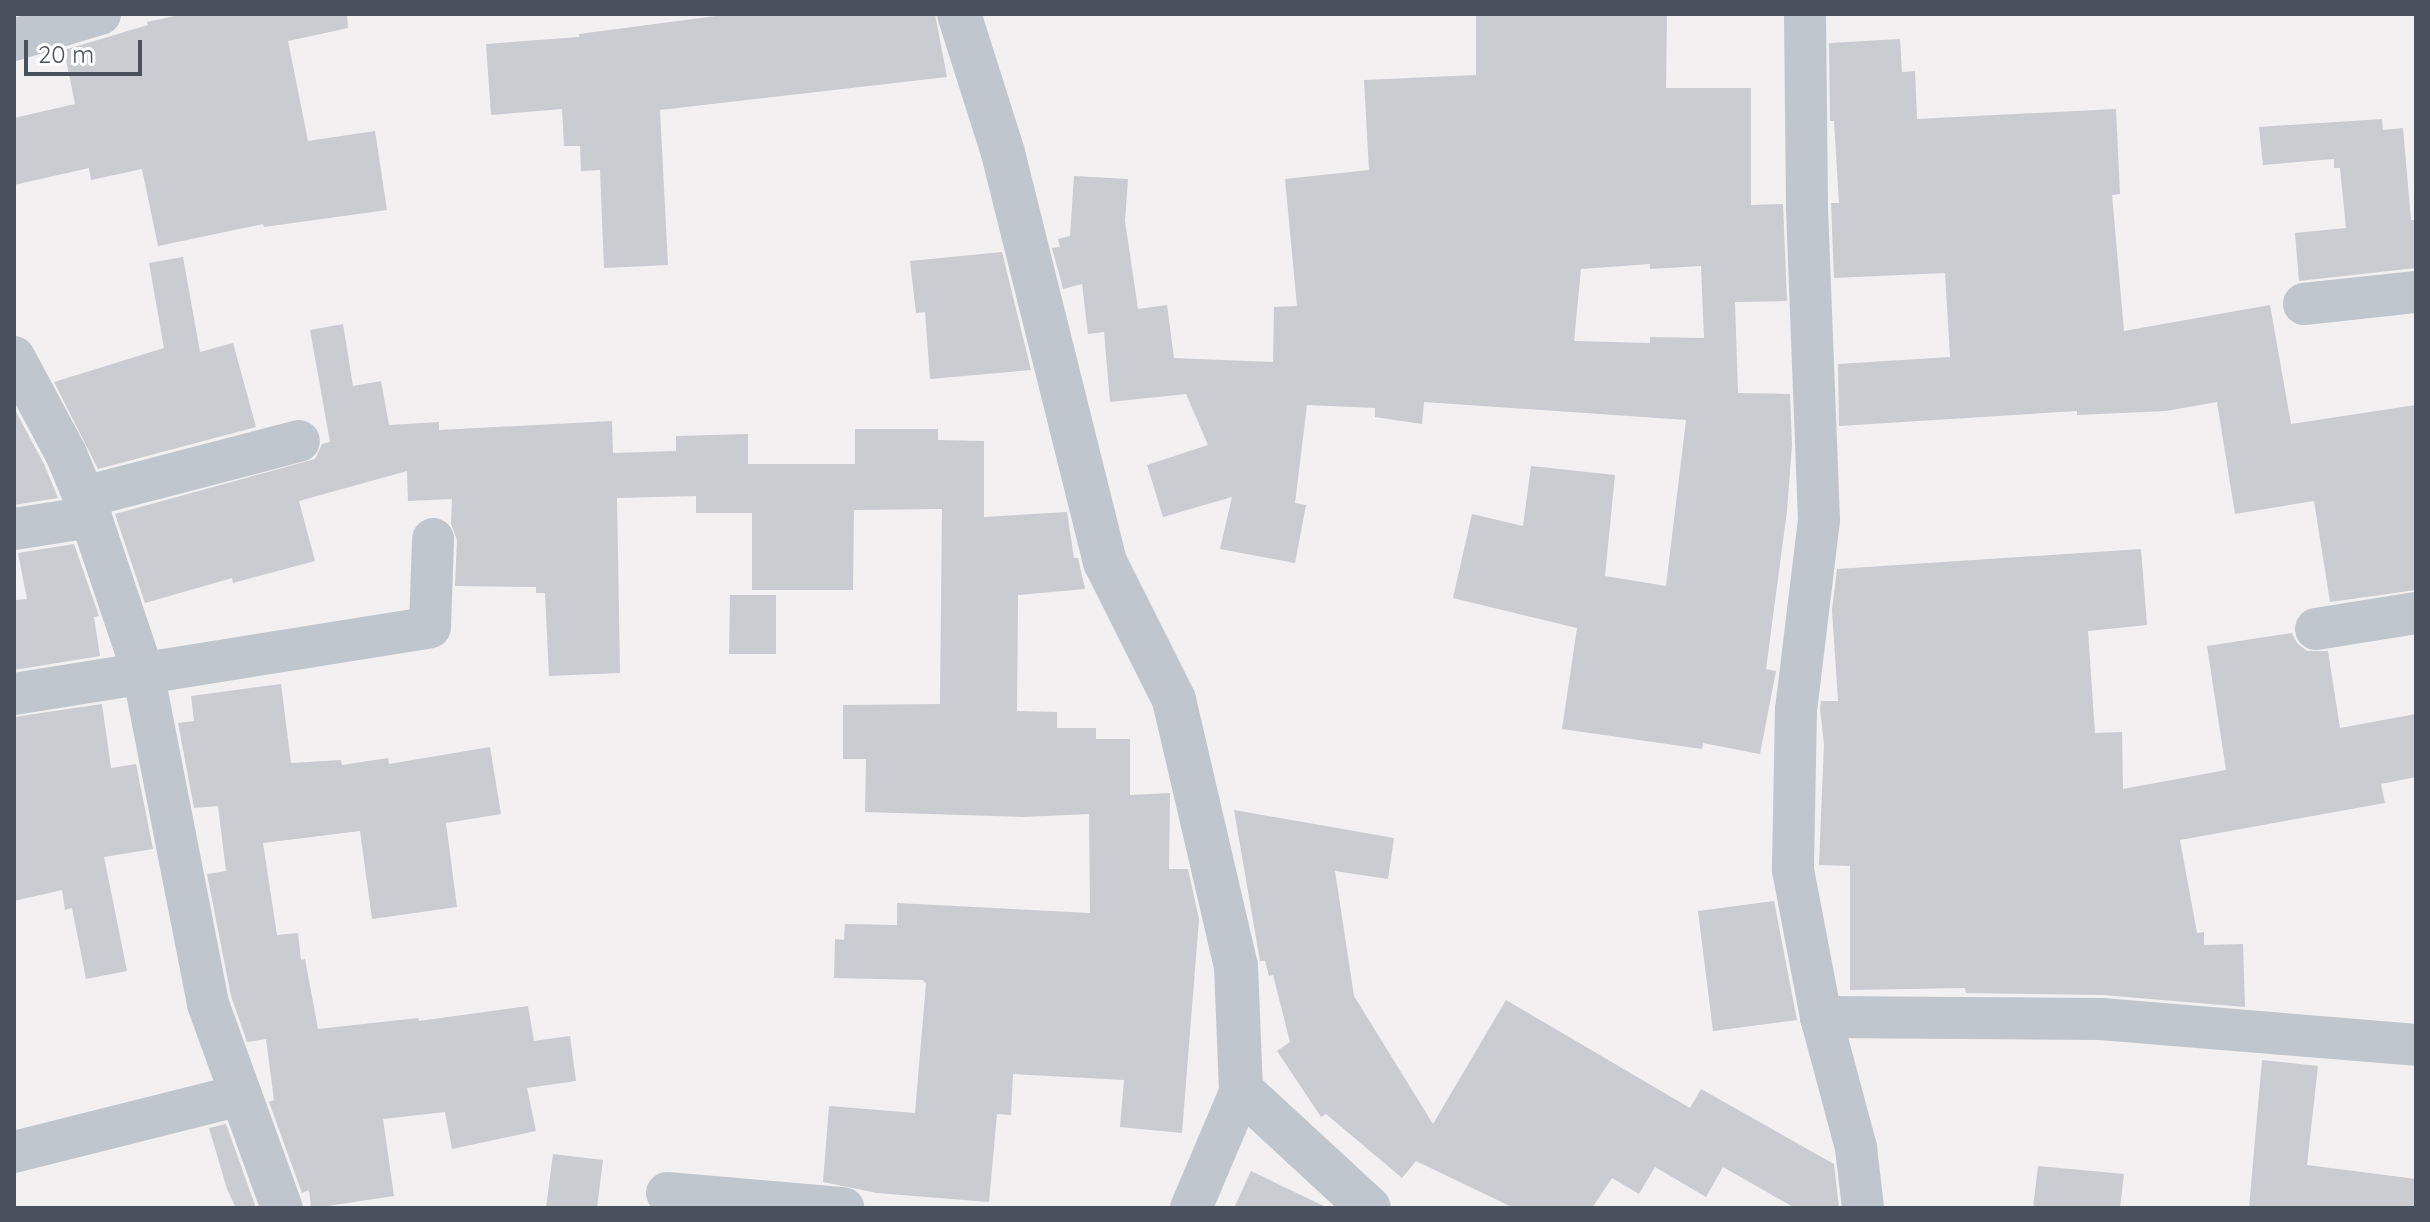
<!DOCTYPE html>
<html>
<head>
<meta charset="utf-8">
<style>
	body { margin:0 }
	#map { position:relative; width:2430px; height:1222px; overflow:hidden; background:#f2f0f0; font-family:Quicksand,sans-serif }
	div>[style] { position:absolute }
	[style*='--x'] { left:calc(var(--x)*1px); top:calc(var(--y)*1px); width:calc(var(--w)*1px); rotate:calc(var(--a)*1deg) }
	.building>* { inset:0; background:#caccd2 }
	.minor>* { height:42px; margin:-21px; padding:0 21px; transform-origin:21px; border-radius:21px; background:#bfc6ce }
	.tertiary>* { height:44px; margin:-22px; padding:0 22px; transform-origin:22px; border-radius:22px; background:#bfc6ce }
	span { translate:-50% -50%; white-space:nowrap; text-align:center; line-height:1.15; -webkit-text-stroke:6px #fff; paint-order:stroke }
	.frame { position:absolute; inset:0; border:16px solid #49525c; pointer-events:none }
	.scale { position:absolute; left:24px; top:40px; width:118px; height:36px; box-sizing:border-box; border:4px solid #49525c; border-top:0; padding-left:10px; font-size:24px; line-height:28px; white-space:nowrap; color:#49525c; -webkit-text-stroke:6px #fff; paint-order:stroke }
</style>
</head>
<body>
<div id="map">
	<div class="building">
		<i style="clip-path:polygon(184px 14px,347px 14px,348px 28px,288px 41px,308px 141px,375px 131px,387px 210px,264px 227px,263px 224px,158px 246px,142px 169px,91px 180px,89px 168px,14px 185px,14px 118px,75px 104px,64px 50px,148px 25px,147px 22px)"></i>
		<i style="clip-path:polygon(731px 14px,935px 14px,947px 77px,660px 110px,668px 265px,604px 268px,600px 170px,581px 171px,580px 146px,564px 146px,562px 109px,491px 115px,486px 44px,579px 37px,579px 34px)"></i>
		<i style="clip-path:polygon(evenodd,1476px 14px,1667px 14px,1666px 88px,1751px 88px,1751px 205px,1783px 204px,1787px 301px,1735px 302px,1738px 393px,1790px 394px,1792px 445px,1787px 511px,1766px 669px,1776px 671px,1760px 754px,1703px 743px,1702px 749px,1562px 729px,1577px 628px,1453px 598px,1472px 514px,1523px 526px,1531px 466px,1615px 475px,1605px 576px,1666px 586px,1686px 420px,1424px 402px,1422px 424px,1375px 417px,1375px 408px,1307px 405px,1295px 503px,1306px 505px,1295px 563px,1220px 549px,1232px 497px,1163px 517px,1147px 465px,1208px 445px,1186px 394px,1110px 402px,1104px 332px,1088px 334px,1082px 284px,1063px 289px,1052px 248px,1060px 247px,1058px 239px,1070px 236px,1074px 176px,1128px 179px,1125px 221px,1138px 309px,1167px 305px,1174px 358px,1273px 362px,1274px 307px,1297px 306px,1285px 179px,1369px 170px,1364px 80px,1476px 75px,1476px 14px,1650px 264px,1650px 269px,1701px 266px,1704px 338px,1650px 337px,1650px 343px,1574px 341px,1581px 269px,1650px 264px)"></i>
		<i style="clip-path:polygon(1900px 39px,1902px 72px,1915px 71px,1917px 119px,2116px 109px,2120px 194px,2112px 195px,2124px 331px,2270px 305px,2291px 424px,2416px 405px,2416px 590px,2330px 602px,2314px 501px,2235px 514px,2217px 402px,2166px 411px,2077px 415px,2077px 411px,1839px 426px,1838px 364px,1950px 357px,1945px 273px,1834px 278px,1831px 203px,1839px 203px,1834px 121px,1830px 121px,1829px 43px)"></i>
		<i style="clip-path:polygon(2382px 119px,2383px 130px,2403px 128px,2411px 220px,2416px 220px,2416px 268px,2299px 281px,2295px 233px,2346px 228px,2340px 168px,2334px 168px,2334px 159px,2263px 165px,2259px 127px)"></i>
		<i style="clip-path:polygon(1002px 252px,1031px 370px,930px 379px,925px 312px,916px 313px,910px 261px)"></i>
		<i style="clip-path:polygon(183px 257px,200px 352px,233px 343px,256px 427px,98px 469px,54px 382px,164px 348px,149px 263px)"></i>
		<i style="clip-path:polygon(343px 324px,353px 386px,381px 381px,389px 425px,439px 422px,439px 430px,612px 421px,613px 453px,676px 451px,676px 436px,748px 434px,748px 464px,855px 464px,855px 429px,938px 429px,938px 440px,984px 441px,984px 517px,1067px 512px,1074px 558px,1078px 558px,1085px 589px,1018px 595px,1017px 711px,1057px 712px,1057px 728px,1096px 728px,1096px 739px,1130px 739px,1130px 795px,1170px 793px,1169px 869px,1188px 869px,1199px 919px,1182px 1133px,1120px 1127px,1124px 1080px,1013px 1074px,1011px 1115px,997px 1114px,989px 1202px,877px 1193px,823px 1182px,829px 1106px,915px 1113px,926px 983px,922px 980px,834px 978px,835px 939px,844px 940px,845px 924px,897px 925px,897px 903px,1090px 913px,1089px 814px,1023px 817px,865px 812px,866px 759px,843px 759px,843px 705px,940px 704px,942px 509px,854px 510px,853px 590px,752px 590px,752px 513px,696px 513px,696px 496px,617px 498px,620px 673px,549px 676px,545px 593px,536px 593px,536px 587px,455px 586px,457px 540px,451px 524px,452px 499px,408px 501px,407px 471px,299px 501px,315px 561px,233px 583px,232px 578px,145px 603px,115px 514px,315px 459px,322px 444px,330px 442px,310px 330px)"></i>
		<i style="clip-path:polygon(14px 408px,44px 464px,58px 498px,14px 505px)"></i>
		<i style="clip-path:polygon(74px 544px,99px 616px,94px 617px,100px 656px,14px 670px,14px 600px,27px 599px,18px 553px)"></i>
		<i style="clip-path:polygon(2141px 549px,2147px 625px,2088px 631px,2095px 733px,2122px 732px,2123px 789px,2226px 770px,2207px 646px,2292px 633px,2297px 643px,2307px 651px,2328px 651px,2340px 728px,2416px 714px,2416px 777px,2381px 784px,2385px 803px,2180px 840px,2197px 933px,2204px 932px,2204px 945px,2243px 944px,2245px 1007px,2103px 995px,1966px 993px,1965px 988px,1850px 990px,1850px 866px,1819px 865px,1824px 744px,1820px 708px,1821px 701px,1838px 701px,1832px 610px,1837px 569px)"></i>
		<i style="clip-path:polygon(730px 595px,776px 595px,776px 654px,729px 654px)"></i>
		<i style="clip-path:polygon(281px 684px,291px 763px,341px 760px,342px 765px,388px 758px,389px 764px,490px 747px,501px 814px,446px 823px,457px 907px,372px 919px,360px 831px,263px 843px,277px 935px,298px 933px,301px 960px,305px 959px,318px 1029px,418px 1018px,419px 1021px,528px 1006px,534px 1041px,570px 1036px,576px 1081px,527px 1088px,536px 1131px,452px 1149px,445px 1112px,383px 1119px,394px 1196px,314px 1208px,311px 1208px,309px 1190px,302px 1193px,269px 1102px,274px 1100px,266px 1039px,247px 1042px,231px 996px,207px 874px,226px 871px,218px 806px,194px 808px,178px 723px,194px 721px,191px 696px)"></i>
		<i style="clip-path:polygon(102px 704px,111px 768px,136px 764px,153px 849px,104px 857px,127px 971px,86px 979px,72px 908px,65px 910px,62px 890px,14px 901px,14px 717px)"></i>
		<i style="clip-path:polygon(1234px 810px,1394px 838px,1388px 879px,1335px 871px,1354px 996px,1433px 1124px,1506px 1000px,1690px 1108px,1701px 1089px,1834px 1164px,1839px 1208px,1795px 1208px,1723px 1167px,1706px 1197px,1655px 1167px,1639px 1194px,1612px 1178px,1592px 1208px,1514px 1208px,1416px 1161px,1402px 1178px,1326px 1114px,1321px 1117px,1277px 1051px,1290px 1042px,1273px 975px,1269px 976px,1265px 961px,1260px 961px)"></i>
		<i style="clip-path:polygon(1774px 901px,1797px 1020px,1713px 1031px,1698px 911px)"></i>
		<i style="clip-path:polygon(2262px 1060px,2318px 1066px,2307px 1165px,2416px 1179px,2416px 1208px,2249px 1208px)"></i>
		<i style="clip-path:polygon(226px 1124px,256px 1208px,236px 1208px,227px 1189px,209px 1128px)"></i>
		<i style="clip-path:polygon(553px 1154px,603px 1160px,597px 1208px,546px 1208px)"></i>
		<i style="clip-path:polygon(2038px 1166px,2124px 1174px,2120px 1208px,2033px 1208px)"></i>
		<i style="clip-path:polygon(1251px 1171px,1328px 1208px,1234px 1208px)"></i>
	</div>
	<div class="minor">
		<i style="--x:1805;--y:14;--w:194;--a:89.4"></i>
		<i style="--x:1807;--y:208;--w:312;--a:87.8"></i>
		<i style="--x:1819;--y:520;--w:191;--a:96.9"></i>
		<i style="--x:1796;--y:710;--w:160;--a:91.1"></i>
		<i style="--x:1793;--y:870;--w:150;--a:79.2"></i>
		<i style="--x:1821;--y:1017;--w:136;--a:75"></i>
		<i style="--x:1856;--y:1148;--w:60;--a:83.3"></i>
		<i style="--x:14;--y:40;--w:90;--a:-16.8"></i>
		<i style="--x:2304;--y:304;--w:113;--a:-6.1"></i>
		<i style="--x:14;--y:357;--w:110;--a:61.8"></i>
		<i style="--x:66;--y:454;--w:47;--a:67.3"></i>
		<i style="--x:84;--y:497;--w:185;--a:71.4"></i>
		<i style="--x:143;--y:672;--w:338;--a:78.9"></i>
		<i style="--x:208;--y:1004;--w:217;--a:70.1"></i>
		<i style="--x:84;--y:497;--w:222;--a:-14.6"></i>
		<i style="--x:14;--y:529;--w:78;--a:-8.9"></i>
		<i style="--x:2316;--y:629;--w:101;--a:-9.1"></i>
		<i style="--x:14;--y:694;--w:421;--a:-9.1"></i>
		<i style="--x:430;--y:627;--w:88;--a:-88"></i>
		<i style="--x:1821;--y:1017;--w:280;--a:0.4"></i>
		<i style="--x:2101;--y:1019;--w:316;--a:4.7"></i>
		<i style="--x:14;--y:1152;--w:234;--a:-14.1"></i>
		<i style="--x:667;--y:1193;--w:177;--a:4.9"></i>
		<i style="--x:1191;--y:1208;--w:128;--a:-67"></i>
	</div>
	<div class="tertiary">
		<i style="--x:959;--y:14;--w:146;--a:72.4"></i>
		<i style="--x:1003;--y:153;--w:422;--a:76"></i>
		<i style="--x:1105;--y:562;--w:154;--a:63.4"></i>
		<i style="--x:1174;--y:700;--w:273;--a:76.9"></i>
		<i style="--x:1236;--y:966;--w:124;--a:87.7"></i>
		<i style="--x:1241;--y:1090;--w:174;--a:42.7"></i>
	</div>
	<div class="frame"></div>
	<div class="scale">20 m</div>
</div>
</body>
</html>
